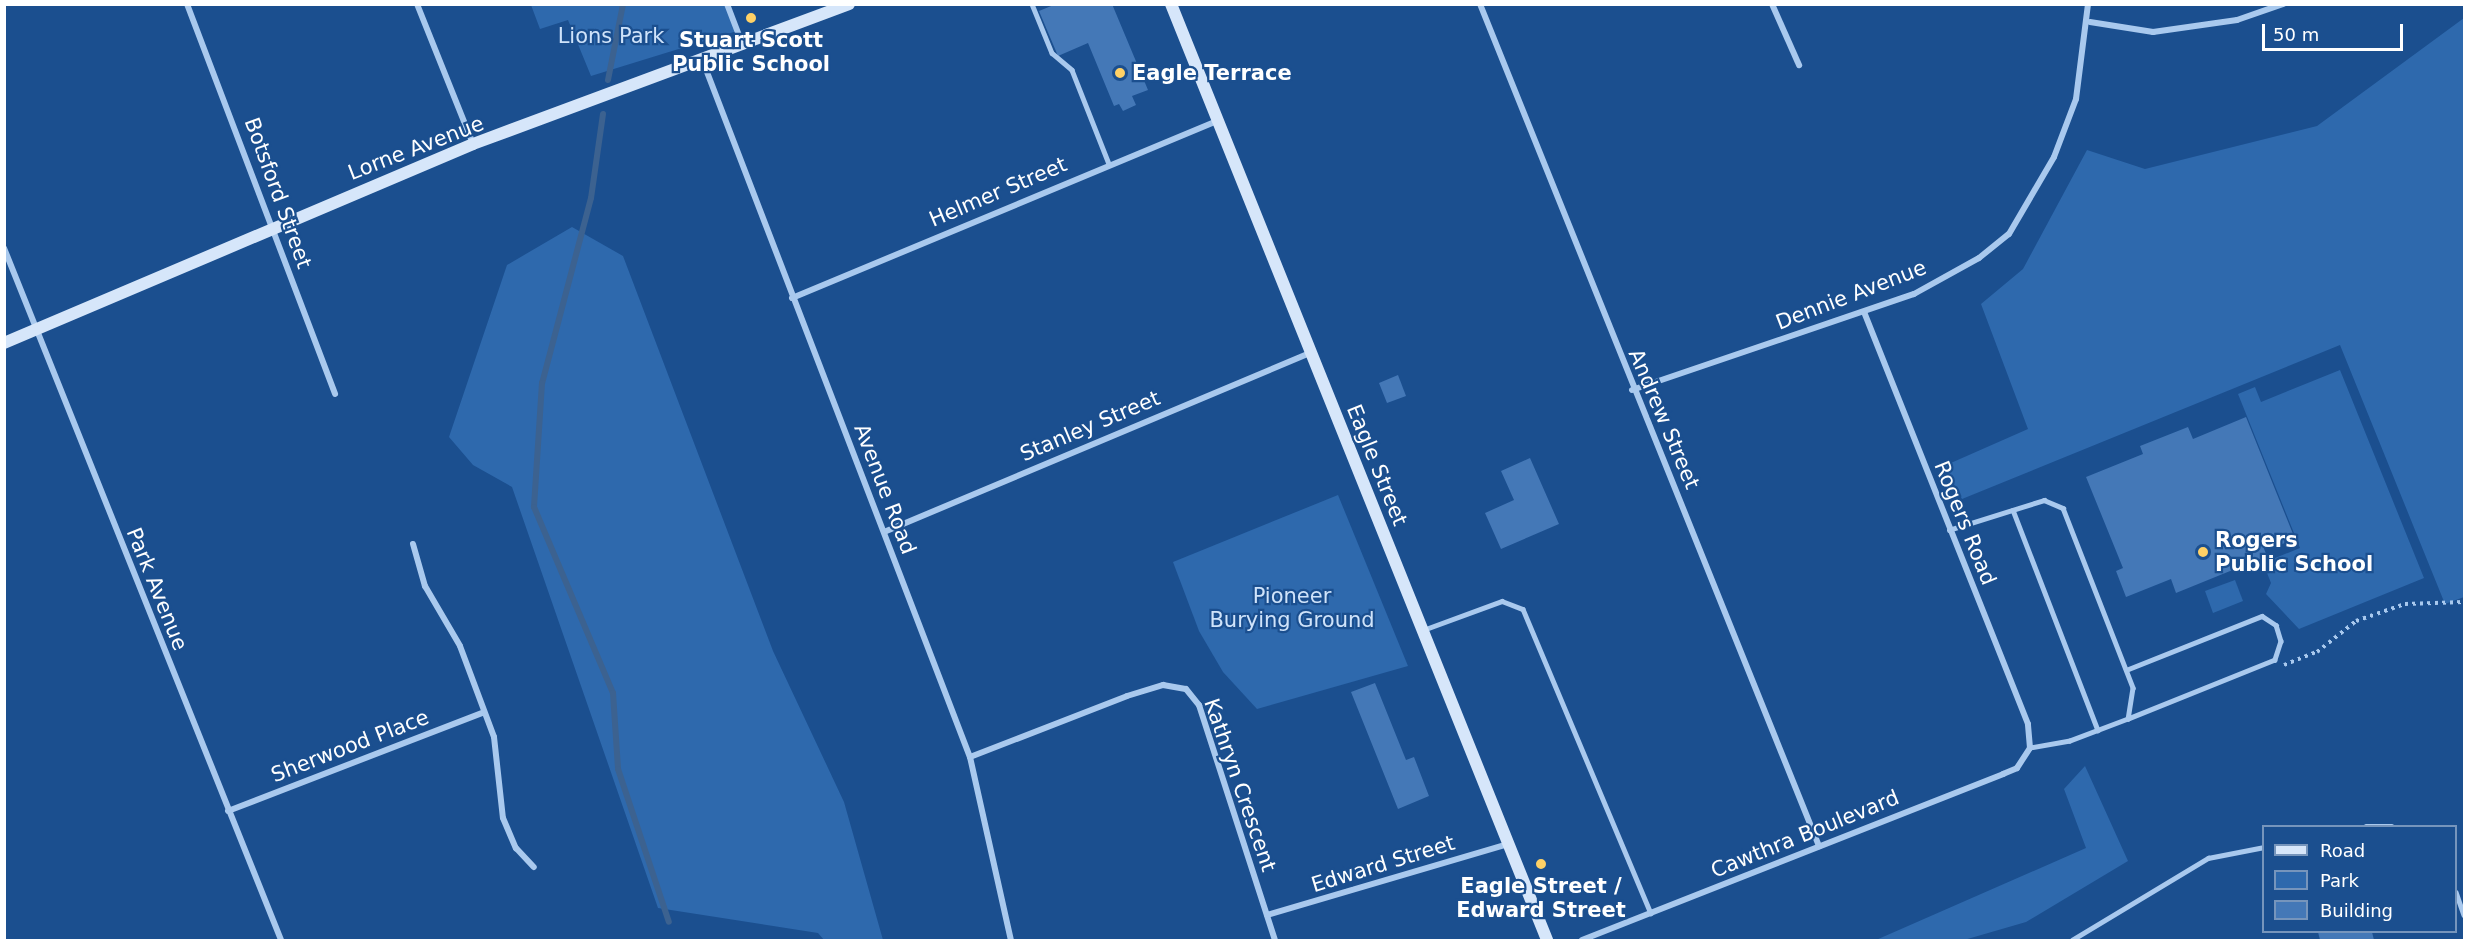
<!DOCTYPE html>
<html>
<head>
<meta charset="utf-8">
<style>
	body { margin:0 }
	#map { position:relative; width:2469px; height:945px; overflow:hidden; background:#1b4f8f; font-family:"DejaVu Sans",sans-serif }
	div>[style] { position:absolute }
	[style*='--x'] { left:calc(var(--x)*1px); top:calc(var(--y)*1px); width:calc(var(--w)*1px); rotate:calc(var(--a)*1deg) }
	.green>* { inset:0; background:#2e69ad }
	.stream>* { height:6px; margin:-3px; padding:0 3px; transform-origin:3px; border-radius:3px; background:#3c6290 }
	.building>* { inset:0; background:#4478b7 }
	.path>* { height:4px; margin-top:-2px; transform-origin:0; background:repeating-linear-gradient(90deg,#a9c9ee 0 3px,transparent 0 7.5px) }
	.lane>* { height:4.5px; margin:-2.25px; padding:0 2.25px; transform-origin:2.25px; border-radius:2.25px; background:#a9c9ee }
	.street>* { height:6px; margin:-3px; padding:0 3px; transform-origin:3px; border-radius:3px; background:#a9c9ee }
	.secondary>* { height:12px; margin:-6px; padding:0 6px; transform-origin:6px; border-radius:6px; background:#d6e6fa }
	.dots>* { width:16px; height:16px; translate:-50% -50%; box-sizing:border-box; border:3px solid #1b4f8f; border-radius:50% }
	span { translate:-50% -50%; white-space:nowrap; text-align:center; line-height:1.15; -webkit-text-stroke:4.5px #1b4f8f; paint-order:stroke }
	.park-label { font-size:21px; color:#cfe3fa }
	.poi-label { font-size:21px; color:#fff; font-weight:700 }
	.left { translate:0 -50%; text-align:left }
	.street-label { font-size:21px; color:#fff }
	.frame { position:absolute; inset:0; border:6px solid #fff; pointer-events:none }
	.legend { position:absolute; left:2262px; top:825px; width:195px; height:108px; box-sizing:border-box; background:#1b4f8f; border:2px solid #7695bc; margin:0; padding:8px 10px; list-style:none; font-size:18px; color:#fff }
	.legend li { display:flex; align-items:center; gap:12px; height:30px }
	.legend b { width:30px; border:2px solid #7695bc }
	.scale { position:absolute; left:2262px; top:24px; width:141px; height:27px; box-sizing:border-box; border:3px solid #fff; border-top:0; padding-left:8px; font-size:18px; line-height:21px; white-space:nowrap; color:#fff; -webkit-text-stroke:4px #1b4f8f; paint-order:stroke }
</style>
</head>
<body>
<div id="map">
	<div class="green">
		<i style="clip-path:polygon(531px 5px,728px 5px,737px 31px,591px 76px,568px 20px,540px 29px)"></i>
		<i style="clip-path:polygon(2464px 18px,2464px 597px,2445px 604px,2340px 345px,1962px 499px,1944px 466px,2028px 429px,1981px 304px,2023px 269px,2087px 150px,2145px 169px,2317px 126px)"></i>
		<i style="clip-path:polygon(572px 227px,623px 256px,773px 651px,844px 802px,883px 940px,824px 940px,818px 933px,658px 908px,512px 487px,473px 465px,449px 437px,507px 265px)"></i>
		<i style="clip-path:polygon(2340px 370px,2424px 578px,2299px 629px,2266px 594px,2271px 583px,2263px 563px,2300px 548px,2238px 394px,2255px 387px,2261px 402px)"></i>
		<i style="clip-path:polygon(1338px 495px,1408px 666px,1257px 709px,1223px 672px,1199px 631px,1173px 562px)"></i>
		<i style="clip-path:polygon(2235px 580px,2243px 601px,2213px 613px,2205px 591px)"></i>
		<i style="clip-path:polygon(2085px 766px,2128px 861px,2026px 922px,1964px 940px,1876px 940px,2086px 848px,2064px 789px)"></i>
	</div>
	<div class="stream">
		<i style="--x:608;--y:80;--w:77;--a:-78.8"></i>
		<i style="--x:603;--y:114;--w:85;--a:98.1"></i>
		<i style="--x:591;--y:198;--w:191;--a:104.8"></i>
		<i style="--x:542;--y:383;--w:124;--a:93.7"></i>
		<i style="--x:534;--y:507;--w:202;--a:67"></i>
		<i style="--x:613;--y:693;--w:76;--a:86.2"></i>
		<i style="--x:618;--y:769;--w:161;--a:71.6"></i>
	</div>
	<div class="building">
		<i style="clip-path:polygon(1056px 4px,1112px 4px,1148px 90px,1132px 96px,1136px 105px,1123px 111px,1119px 104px,1114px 106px,1088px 43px,1058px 56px,1039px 11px)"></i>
		<i style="clip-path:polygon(1398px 375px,1406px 396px,1387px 403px,1379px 383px)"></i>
		<i style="clip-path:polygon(2246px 417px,2295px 539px,2272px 548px,2270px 541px,2262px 544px,2267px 556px,2176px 593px,2171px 579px,2126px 597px,2116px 571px,2123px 568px,2086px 477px,2143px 454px,2140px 446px,2188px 427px,2193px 439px)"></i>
		<i style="clip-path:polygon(1530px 458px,1559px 524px,1501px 549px,1485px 513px,1514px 500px,1501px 471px)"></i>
		<i style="clip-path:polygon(1375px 683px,1406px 760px,1414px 757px,1429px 796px,1398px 809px,1351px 692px)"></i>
		<i style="clip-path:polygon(2318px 932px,2372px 932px,2374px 940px,2320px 940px)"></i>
	</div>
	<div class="path">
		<i style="--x:2284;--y:665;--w:35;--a:-22"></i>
		<i style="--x:2317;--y:652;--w:50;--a:-38.5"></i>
		<i style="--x:2356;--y:621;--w:52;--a:-19.1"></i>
		<i style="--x:2405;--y:604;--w:59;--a:-1.9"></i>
	</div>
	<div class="lane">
		<i style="--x:1032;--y:4;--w:53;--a:67.8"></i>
		<i style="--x:1052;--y:53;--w:26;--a:40"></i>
		<i style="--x:1072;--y:70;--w:101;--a:68.5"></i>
		<i style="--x:2013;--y:510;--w:236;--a:68.9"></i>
		<i style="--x:1949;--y:530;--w:100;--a:-17.5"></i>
		<i style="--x:2044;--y:500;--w:21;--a:23"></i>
		<i style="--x:2063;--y:508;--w:193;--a:68.7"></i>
		<i style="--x:2133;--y:688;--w:31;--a:99"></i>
		<i style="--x:2128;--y:719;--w:62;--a:159.2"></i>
		<i style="--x:2070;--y:741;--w:41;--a:170.1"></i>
		<i style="--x:1423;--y:630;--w:84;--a:-20.2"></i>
		<i style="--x:1502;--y:601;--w:22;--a:21"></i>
		<i style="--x:1523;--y:609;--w:330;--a:67.2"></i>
		<i style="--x:2126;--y:670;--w:146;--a:-21.7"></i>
		<i style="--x:2262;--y:616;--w:17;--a:33"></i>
		<i style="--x:2276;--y:625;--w:17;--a:73"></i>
		<i style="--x:2281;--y:641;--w:20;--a:108"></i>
		<i style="--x:2275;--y:660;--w:158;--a:158.1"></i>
		<i style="--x:2366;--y:826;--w:26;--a:0"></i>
		<i style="--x:2456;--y:892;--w:24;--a:71"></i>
		<i style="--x:2072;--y:940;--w:159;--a:-31.1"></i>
		<i style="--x:2208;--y:858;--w:57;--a:-11.1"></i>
	</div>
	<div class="street">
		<i style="--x:187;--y:4;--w:417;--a:69.2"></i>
		<i style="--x:417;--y:4;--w:151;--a:68.2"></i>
		<i style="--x:727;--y:4;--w:42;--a:69"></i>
		<i style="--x:1480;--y:4;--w:908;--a:68.07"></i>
		<i style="--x:1772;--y:4;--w:67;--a:66.1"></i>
		<i style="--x:2090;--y:22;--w:64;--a:9"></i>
		<i style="--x:2153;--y:32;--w:85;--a:-8.1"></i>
		<i style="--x:2237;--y:20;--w:49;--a:-19.2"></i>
		<i style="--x:702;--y:59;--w:748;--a:69"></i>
		<i style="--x:970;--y:757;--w:188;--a:77.4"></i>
		<i style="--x:4;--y:248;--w:745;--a:68.18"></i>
		<i style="--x:792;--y:298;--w:461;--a:-22.6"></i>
		<i style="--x:1632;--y:390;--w:298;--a:-18.8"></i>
		<i style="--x:1914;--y:294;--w:74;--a:-29"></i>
		<i style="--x:1979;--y:258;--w:38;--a:-39"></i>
		<i style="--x:2009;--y:234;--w:89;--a:-59.7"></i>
		<i style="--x:2054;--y:157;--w:62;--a:-69.2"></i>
		<i style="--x:2076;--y:99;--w:96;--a:-82.8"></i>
		<i style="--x:884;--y:532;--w:462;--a:-22.8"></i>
		<i style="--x:413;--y:544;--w:44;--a:74.1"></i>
		<i style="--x:425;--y:586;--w:69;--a:59.7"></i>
		<i style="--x:460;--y:646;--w:97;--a:69.5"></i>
		<i style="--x:494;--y:737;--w:81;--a:83.7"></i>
		<i style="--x:503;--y:818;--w:33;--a:67"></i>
		<i style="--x:516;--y:848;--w:26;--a:47"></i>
		<i style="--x:970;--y:757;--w:168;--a:-21.2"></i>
		<i style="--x:1127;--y:696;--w:38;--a:-17"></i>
		<i style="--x:1163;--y:685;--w:23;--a:10"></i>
		<i style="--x:1186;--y:689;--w:21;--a:51"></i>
		<i style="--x:1199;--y:705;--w:247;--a:72.1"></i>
		<i style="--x:228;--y:811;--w:274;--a:-21.1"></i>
		<i style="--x:1267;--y:915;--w:251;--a:-16.4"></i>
		<i style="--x:1582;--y:940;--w:453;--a:-21.5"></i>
		<i style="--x:2003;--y:774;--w:15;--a:-23"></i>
		<i style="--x:2017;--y:768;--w:24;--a:-57"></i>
		<i style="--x:2030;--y:748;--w:24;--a:-95"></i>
		<i style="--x:2028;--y:724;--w:443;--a:-111.7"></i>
	</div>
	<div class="secondary">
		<i style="--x:1171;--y:4;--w:1009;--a:68.11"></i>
		<i style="--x:4;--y:343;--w:509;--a:-22.99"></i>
		<i style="--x:473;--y:144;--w:401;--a:-20.4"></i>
	</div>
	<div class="dots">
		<i style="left:751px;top:18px;background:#ffd166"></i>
		<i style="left:1120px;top:73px;background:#ffd166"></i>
		<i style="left:2203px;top:552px;background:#ffd166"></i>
		<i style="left:1541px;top:864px;background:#ffd166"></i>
	</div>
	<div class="park-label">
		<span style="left:611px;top:36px">Lions Park</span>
		<span style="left:1292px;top:608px">Pioneer<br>Burying Ground</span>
	</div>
	<div class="poi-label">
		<span style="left:751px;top:52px">Stuart Scott<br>Public School</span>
		<span class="left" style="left:1132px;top:73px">Eagle Terrace</span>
		<span class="left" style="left:2215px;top:552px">Rogers<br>Public School</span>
		<span style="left:1541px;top:898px">Eagle Street /<br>Edward Street</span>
	</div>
	<div class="street-label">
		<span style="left:416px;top:148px;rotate:-21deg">Lorne Avenue</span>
		<span style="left:998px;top:192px;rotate:-23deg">Helmer Street</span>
		<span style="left:278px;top:193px;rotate:70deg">Botsford Street</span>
		<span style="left:1851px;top:295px;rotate:-21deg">Dennie Avenue</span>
		<span style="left:1664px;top:419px;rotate:67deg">Andrew Street</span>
		<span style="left:1090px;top:426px;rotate:-23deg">Stanley Street</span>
		<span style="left:1377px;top:465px;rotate:68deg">Eagle Street</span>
		<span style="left:885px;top:489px;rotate:69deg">Avenue Road</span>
		<span style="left:1965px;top:523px;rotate:68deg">Rogers Road</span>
		<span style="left:157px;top:589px;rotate:68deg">Park Avenue</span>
		<span style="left:350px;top:746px;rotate:-21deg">Sherwood Place</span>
		<span style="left:1240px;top:785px;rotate:71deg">Kathryn Crescent</span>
		<span style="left:1805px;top:834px;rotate:-22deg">Cawthra Boulevard</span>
		<span style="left:1383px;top:864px;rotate:-17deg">Edward Street</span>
	</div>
	<div class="frame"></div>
	<ul class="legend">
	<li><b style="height:8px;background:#d6e6fa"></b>Road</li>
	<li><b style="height:16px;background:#2e69ad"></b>Park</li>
	<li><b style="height:16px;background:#4478b7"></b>Building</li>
	</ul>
	<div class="scale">50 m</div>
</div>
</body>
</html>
